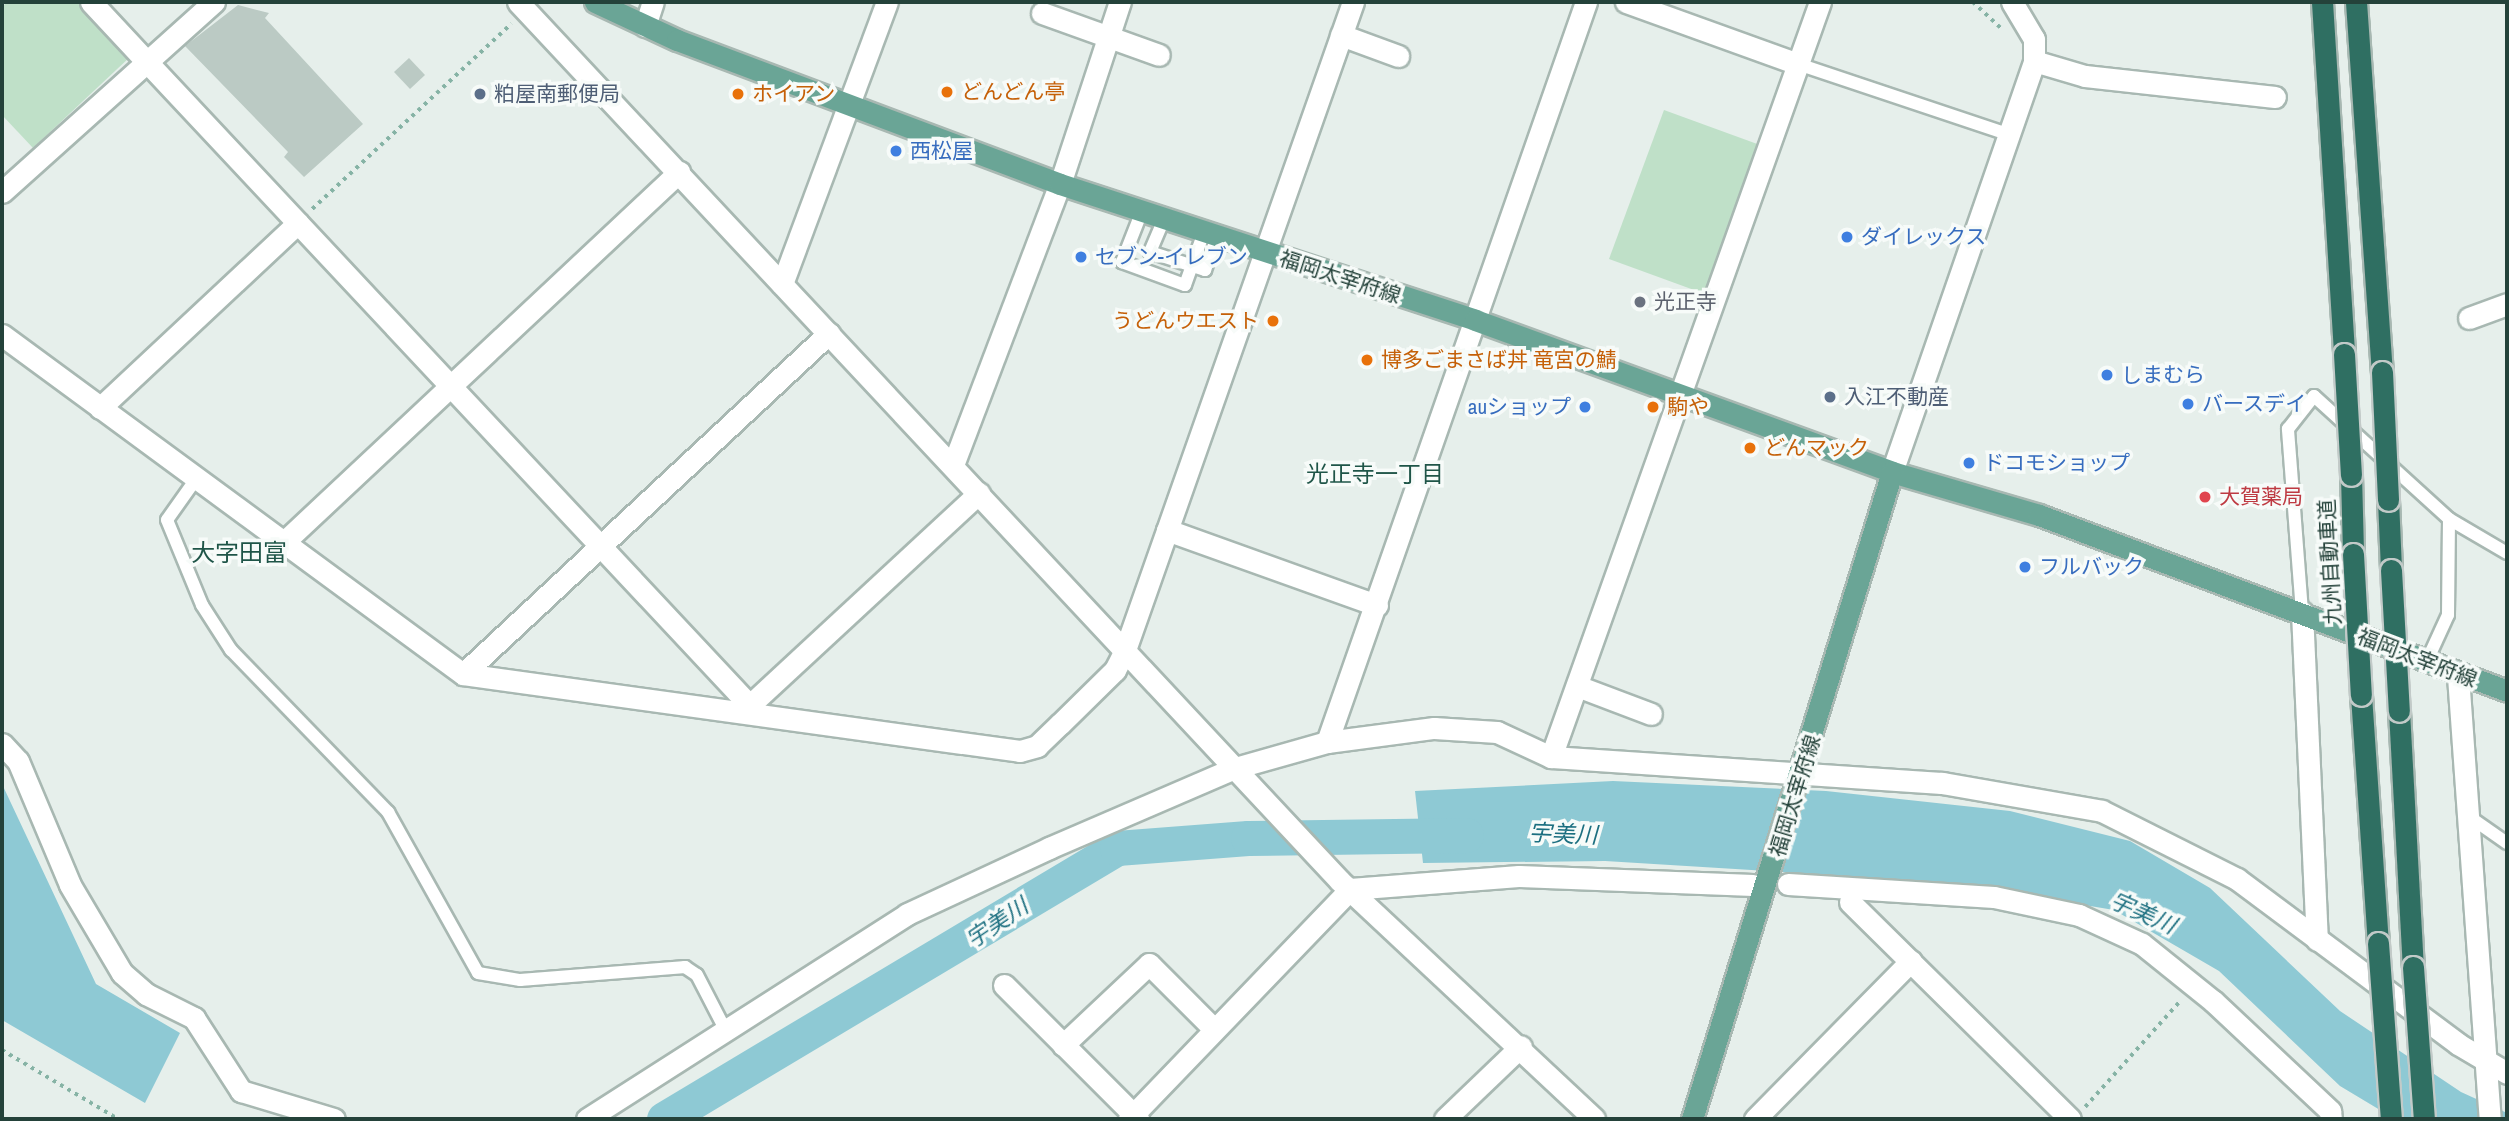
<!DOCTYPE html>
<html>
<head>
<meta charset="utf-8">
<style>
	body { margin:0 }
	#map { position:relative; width:2509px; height:1121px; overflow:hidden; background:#e6efeb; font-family:"Archivo Narrow","Noto Sans JP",sans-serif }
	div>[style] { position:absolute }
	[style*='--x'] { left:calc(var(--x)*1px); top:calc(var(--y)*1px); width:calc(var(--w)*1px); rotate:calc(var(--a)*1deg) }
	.green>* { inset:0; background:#bfe0c8 }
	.water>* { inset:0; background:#8ec9d4 }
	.river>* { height:35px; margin:-17.5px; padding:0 17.5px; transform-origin:17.5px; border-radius:17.5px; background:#8ec9d4 }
	.building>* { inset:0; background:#bbcac4 }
	.path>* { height:3.5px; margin-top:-1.75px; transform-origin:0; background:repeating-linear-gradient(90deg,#86b3a5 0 3.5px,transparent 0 8.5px) }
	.roads { filter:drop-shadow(2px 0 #a8b8b2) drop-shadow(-2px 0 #a8b8b2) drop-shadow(0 2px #a8b8b2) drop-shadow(0 -2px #a8b8b2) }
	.service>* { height:12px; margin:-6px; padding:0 6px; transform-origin:6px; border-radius:6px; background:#fff }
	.minor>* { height:21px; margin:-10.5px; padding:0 10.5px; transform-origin:10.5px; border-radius:10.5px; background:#fff }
	.tertiary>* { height:21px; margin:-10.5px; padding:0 10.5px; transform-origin:10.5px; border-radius:10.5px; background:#fff }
	.primary>* { height:21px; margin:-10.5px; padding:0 10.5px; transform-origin:10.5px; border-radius:10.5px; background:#6aa596 }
	.motorway>* { height:21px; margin:-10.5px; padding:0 10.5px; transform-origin:10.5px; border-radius:10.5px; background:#2f6f62 }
	.bridges { filter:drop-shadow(2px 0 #c2cac8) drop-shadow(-2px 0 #c2cac8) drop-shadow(0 2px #c2cac8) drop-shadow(0 -2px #c2cac8) }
	.motorway-bridge>* { height:21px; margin:-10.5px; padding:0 10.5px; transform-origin:10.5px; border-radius:10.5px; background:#2f6f62 }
	.dots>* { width:19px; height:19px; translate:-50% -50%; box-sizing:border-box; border:4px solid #f7fbf9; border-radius:50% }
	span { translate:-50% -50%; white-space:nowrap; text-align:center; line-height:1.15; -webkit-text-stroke:7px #f7fbf9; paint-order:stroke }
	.food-label { font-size:21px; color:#c56008 }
	.left { translate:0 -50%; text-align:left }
	.right { translate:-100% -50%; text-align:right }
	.service-label { font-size:21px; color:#4e5e75 }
	.shop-label { font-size:21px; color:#366cbe }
	.street-label { font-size:21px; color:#24423a }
	.worship-label { font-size:21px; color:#5b616d }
	.health-label { font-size:21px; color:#be3a42 }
	.neighbourhood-label { font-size:23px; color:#1f5548 }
	.water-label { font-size:23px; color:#1c6f80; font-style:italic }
	.quarter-label { font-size:24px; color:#1f5548 }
	.frame { position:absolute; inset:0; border:4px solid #24423a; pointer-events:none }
</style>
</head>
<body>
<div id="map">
	<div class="green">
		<i style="clip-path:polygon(7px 2px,79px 2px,131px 56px,33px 148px,2px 115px,2px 7px)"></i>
		<i style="clip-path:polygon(1664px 110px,1760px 145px,1705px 294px,1609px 259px)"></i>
	</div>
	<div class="water">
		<i style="clip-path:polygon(1613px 781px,1826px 791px,2010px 811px,2130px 841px,2210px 888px,2340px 1011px,2461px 1092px,2507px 1113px,2507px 1119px,2395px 1119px,2340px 1086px,2219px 971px,2114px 910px,1971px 886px,1831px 875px,1605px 861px,1423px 863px,1415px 791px)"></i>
		<i style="clip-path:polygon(2px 784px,96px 984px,180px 1033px,145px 1103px,2px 1020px)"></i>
	</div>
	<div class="river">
		<i style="--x:664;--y:1119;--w:528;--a:-30.89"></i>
		<i style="--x:1117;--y:848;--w:131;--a:-4.4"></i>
		<i style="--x:1248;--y:838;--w:218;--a:-0.8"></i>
	</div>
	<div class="building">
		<i style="clip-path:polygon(238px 5px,269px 13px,265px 18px,363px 124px,304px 177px,284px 157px,288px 152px,185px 46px)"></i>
		<i style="clip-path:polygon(409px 58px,425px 75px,410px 89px,394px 72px)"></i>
	</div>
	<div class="path">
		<i style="--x:1973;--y:2;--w:41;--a:43"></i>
		<i style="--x:312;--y:209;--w:272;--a:-42.9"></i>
		<i style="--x:2;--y:1050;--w:135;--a:30.7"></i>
		<i style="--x:2085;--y:1107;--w:144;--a:-48.1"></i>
	</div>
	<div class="roads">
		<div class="service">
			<i style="--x:1798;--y:64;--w:220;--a:18.5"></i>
			<i style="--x:1142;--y:211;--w:55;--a:111.4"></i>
			<i style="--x:1122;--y:262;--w:67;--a:20.1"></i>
			<i style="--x:1185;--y:285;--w:56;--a:-70.3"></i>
			<i style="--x:1164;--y:219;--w:36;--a:113"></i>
			<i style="--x:1150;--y:252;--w:58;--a:18.1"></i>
			<i style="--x:1205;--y:270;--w:35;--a:-70"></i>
			<i style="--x:196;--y:479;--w:50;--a:125.3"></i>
			<i style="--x:167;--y:520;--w:92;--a:67.6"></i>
			<i style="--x:202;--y:605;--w:54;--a:57.2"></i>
			<i style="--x:231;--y:650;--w:226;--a:45.9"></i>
			<i style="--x:388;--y:812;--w:184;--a:60.8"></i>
			<i style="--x:478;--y:973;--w:43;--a:9.5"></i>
			<i style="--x:520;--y:980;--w:166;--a:-4.5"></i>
			<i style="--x:685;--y:967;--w:14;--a:34"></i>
			<i style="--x:697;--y:975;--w:63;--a:62.6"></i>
			<i style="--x:2302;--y:612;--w:184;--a:-94.4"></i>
			<i style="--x:2288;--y:429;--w:42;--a:-51.8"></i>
			<i style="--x:2314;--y:396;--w:183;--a:42.3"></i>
			<i style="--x:2449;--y:519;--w:67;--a:30.4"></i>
			<i style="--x:2426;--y:663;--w:53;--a:-65.4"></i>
			<i style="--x:2448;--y:615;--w:96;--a:-89.4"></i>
			<i style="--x:2467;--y:815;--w:49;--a:35"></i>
		</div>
		<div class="minor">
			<i style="--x:91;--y:2;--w:82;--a:47"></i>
			<i style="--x:1626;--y:2;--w:183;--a:19.8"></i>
			<i style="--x:1042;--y:13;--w:124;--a:19.7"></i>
			<i style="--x:645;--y:26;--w:25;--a:-72"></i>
			<i style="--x:1341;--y:35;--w:61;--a:20.2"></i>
			<i style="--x:2034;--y:61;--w:53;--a:16.4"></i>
			<i style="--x:2085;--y:76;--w:191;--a:6.3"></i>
			<i style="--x:2;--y:192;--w:285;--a:-41.9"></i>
			<i style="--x:782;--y:284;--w:301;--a:-69.6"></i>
			<i style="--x:2469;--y:318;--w:40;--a:-20.2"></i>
			<i style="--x:2;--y:335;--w:572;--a:36.33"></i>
			<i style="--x:463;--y:674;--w:562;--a:7.87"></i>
			<i style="--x:1020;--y:751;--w:18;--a:-16"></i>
			<i style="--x:1037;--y:746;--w:32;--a:-44"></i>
			<i style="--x:1060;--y:724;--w:77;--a:-44.5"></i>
			<i style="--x:1115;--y:670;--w:22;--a:-63"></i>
			<i style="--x:1125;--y:650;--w:687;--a:-70.62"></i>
			<i style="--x:100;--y:408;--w:271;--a:-43.1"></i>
			<i style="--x:953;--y:465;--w:301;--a:-69.2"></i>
			<i style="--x:1060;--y:184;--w:192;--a:-71.8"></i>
			<i style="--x:1892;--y:472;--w:435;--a:-70.9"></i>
			<i style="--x:2034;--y:61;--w:22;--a:-90"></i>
			<i style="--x:2034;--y:39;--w:43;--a:-120.7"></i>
			<i style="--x:1167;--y:530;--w:223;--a:19.7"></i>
			<i style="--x:283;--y:543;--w:543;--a:-43.13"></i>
			<i style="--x:2302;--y:612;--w:328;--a:87.4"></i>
			<i style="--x:463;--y:674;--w:500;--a:-42.97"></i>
			<i style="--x:1577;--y:686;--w:79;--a:20.7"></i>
			<i style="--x:750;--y:705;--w:312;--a:-42.8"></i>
			<i style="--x:1327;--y:742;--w:784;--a:-70.71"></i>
			<i style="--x:2;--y:744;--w:23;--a:47"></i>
			<i style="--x:18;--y:761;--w:134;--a:67.2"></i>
			<i style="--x:70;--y:885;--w:102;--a:59.4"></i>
			<i style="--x:122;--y:973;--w:32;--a:41"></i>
			<i style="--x:146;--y:994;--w:54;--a:26.6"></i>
			<i style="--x:194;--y:1018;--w:87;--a:57.2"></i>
			<i style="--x:241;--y:1091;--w:97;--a:16.8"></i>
			<i style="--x:1551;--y:757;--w:801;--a:-70.39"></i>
			<i style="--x:1788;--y:884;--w:206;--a:3.6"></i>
			<i style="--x:1994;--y:897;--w:87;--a:12"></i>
			<i style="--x:2079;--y:915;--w:69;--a:24.7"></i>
			<i style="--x:2142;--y:944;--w:91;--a:38.8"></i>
			<i style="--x:2213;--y:1001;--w:161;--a:43.2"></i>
			<i style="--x:2330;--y:1111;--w:8;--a:83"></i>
			<i style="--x:1850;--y:902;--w:309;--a:44.6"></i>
			<i style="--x:1004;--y:985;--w:190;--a:45"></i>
			<i style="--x:1063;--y:1045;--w:118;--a:-43.3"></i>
			<i style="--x:1149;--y:964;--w:92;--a:45"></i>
			<i style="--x:587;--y:1119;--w:380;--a:-32.6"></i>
			<i style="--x:907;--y:914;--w:157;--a:-24.9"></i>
			<i style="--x:1049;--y:848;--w:202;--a:-23.3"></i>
			<i style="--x:1235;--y:768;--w:96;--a:-15.8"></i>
			<i style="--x:1327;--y:742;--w:108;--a:-7.5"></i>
			<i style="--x:1434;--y:728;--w:63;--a:3.6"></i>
			<i style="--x:1497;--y:732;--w:60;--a:24.8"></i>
			<i style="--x:1551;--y:757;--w:392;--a:3.8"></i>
			<i style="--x:1942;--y:783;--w:162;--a:9.9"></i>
			<i style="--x:2102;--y:811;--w:151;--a:26.7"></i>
			<i style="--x:2237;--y:879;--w:276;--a:36.7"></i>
			<i style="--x:2458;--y:1044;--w:57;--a:30.6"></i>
			<i style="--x:1129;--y:1119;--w:319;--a:-46.1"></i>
			<i style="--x:1350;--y:889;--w:169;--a:-4.4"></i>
			<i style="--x:1519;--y:876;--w:234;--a:2.2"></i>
			<i style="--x:1445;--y:1119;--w:105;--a:-43.8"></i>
			<i style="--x:1755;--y:1119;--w:222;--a:-45.4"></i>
		</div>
		<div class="tertiary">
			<i style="--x:518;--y:2;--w:1203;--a:46.92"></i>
			<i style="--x:1340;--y:881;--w:348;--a:43.1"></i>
			<i style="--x:147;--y:62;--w:888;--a:46.87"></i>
			<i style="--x:2458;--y:676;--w:444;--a:85.9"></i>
		</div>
		<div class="primary">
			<i style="--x:595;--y:2;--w:90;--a:24.9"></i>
			<i style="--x:677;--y:40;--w:409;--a:20.6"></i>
			<i style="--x:1060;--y:184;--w:437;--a:18.1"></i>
			<i style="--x:1475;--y:320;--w:444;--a:20"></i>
			<i style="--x:1892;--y:472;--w:153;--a:16.3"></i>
			<i style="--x:2039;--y:515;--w:500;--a:20.6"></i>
			<i style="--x:1692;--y:1119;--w:677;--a:-72.82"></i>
		</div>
		<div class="motorway">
			<i style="--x:2322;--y:2;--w:353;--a:86.4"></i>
			<i style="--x:2356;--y:2;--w:371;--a:86"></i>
			<i style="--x:2351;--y:475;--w:79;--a:88.5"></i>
			<i style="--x:2388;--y:500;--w:70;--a:87.5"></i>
			<i style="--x:2361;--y:695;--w:249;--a:86.1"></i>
			<i style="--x:2399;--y:711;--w:256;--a:86.9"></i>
		</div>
	</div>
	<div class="bridges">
		<div class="motorway-bridge">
			<i style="--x:2344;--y:354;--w:121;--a:86.7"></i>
			<i style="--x:2382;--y:372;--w:128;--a:87.3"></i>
			<i style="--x:2353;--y:554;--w:141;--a:86.8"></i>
			<i style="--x:2391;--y:570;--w:141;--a:86.8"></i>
			<i style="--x:2378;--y:943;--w:176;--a:85.8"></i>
			<i style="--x:2413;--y:967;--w:152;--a:85.9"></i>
		</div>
	</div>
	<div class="dots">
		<i style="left:947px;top:92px;background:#e8710a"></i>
		<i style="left:480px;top:94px;background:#5c6f8a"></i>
		<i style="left:738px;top:94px;background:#e8710a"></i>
		<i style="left:896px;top:151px;background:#3f7fe0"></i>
		<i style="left:1847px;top:237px;background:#3f7fe0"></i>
		<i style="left:1081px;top:257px;background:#3f7fe0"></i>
		<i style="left:1640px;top:302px;background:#6b7280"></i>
		<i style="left:1273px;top:321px;background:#e8710a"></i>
		<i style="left:1367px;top:360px;background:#e8710a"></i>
		<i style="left:2107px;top:375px;background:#3f7fe0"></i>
		<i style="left:1830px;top:397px;background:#5c6f8a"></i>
		<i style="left:2188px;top:404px;background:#3f7fe0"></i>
		<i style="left:1585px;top:407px;background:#3f7fe0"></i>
		<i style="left:1653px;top:407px;background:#e8710a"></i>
		<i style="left:1750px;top:448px;background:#e8710a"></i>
		<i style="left:1969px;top:463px;background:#3f7fe0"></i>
		<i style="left:2205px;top:497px;background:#e0444e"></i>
		<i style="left:2025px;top:567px;background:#3f7fe0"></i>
	</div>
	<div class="food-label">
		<span class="left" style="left:961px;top:92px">どんどん亭</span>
		<span class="left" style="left:752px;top:94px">ホイアン</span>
		<span class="right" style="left:1259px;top:321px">うどんウエスト</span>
		<span class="left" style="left:1381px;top:360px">博多ごまさば丼 竜宮の鯖</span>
		<span class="left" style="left:1667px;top:407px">駒や</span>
		<span class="left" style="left:1764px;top:448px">どんマック</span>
	</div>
	<div class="service-label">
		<span class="left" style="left:494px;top:94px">粕屋南郵便局</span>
		<span class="left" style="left:1844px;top:397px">入江不動産</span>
	</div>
	<div class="shop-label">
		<span class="left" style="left:910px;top:151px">西松屋</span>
		<span class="left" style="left:1861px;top:237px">ダイレックス</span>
		<span class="left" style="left:1095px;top:257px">セブン-イレブン</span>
		<span class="left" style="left:2121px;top:375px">しまむら</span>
		<span class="left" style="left:2202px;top:404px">バースデイ</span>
		<span class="right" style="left:1571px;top:407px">auショップ</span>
		<span class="left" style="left:1983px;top:463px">ドコモショップ</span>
		<span class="left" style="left:2039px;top:567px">フルバック</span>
	</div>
	<div class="street-label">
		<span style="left:1340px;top:277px;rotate:18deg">福岡太宰府線</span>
		<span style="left:2330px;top:562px;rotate:-93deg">九州自動車道</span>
		<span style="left:2417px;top:658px;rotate:21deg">福岡太宰府線</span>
		<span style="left:1795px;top:796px;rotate:-73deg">福岡太宰府線</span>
	</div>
	<div class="worship-label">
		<span class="left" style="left:1654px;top:302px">光正寺</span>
	</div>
	<div class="health-label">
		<span class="left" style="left:2219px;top:497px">大賀薬局</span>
	</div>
	<div class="neighbourhood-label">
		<span style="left:1375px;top:474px">光正寺一丁目</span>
	</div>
	<div class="water-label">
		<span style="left:1563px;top:834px;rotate:2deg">宇美川</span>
		<span style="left:2143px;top:913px;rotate:24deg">宇美川</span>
		<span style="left:997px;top:923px;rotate:-34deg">宇美川</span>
	</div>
	<div class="quarter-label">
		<span style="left:239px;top:553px">大字田富</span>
	</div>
	<div class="frame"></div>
</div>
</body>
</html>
